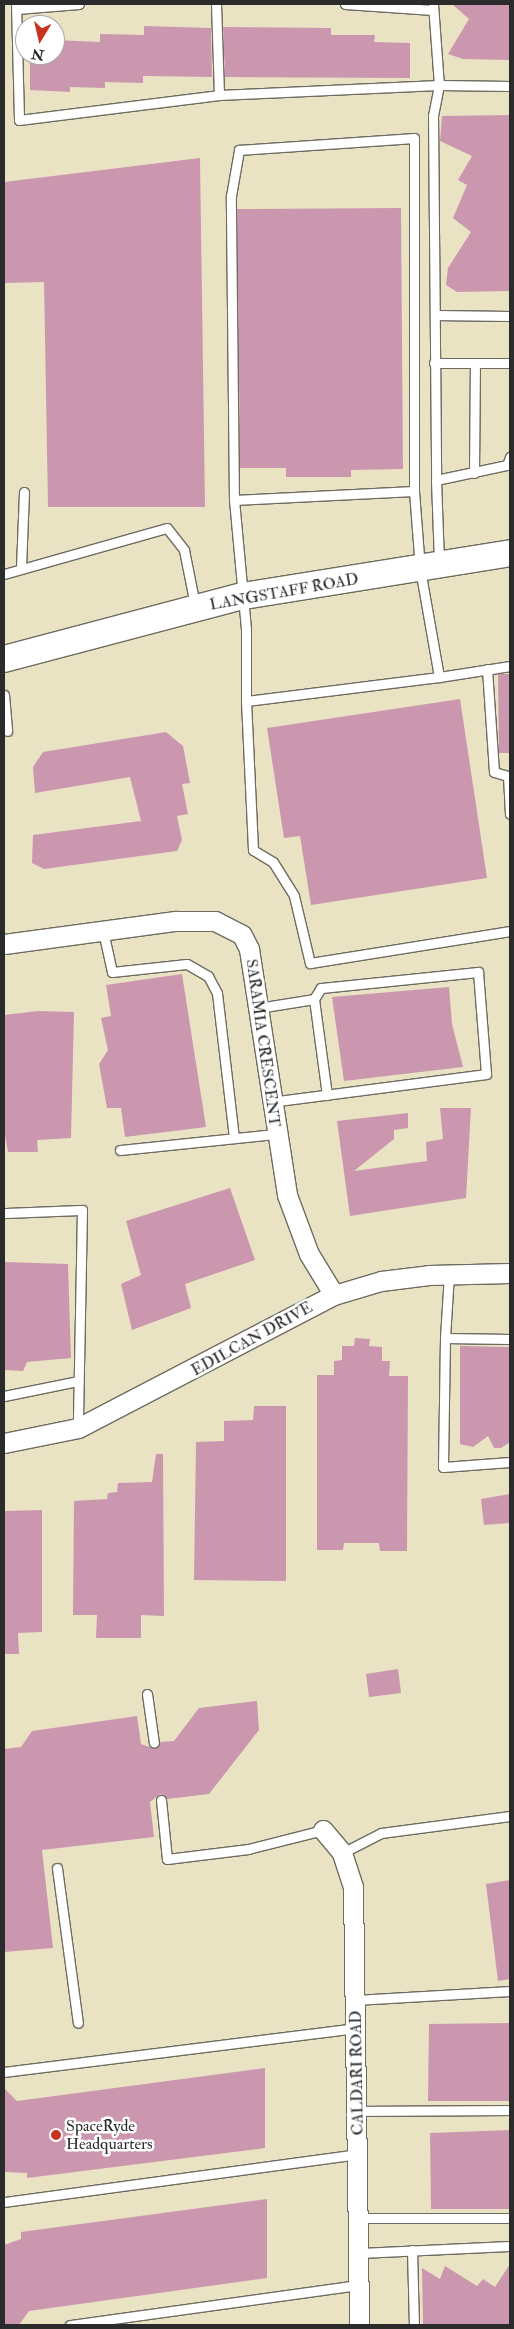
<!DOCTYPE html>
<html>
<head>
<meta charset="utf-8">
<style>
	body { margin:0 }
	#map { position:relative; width:514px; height:2329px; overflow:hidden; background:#e9e3c3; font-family:"IM FELL Double Pica",serif }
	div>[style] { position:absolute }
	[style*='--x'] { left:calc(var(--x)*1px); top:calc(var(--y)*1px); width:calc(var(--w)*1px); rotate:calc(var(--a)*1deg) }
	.building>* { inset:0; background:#cb97af }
	.roads { filter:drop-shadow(1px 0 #6e6b60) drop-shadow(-1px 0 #6e6b60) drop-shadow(0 1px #6e6b60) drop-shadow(0 -1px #6e6b60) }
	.lane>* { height:9px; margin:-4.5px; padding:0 4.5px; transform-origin:4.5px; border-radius:4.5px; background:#fff }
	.street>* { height:19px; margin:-9.5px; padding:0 9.5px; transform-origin:9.5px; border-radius:9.5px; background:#fff }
	.secondary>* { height:26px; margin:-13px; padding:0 13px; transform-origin:13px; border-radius:13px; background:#fff }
	.dots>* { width:14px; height:14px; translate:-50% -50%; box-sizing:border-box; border:2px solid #fff; border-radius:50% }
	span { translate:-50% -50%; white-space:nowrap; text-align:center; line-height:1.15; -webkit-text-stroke:5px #fff; paint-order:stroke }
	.street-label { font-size:16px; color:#2b2b2b }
	.poi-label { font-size:16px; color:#2b2b2b }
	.left { translate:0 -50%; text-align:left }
	.frame { position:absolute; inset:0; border:5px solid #2b2b2b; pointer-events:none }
	.north { position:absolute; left:15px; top:15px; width:50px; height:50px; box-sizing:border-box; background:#fff; border:1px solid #aaa; border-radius:50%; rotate:189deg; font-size:14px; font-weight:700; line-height:20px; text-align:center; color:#2b2b2b }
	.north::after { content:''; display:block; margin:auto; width:18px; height:22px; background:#c8321e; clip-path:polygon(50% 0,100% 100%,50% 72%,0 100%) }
</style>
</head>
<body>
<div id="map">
	<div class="building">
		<i style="clip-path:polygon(452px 4px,510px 4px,510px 60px,463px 59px,448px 54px,469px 19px)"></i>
		<i style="clip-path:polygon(144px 26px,211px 28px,212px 77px,143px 76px,143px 83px,105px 82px,105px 88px,70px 87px,70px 92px,30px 90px,30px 55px,55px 55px,55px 40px,100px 42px,100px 34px,144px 35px)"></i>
		<i style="clip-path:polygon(223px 27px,331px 28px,331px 35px,375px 35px,374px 42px,410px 43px,410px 78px,225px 77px)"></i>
		<i style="clip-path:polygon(510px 115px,510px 291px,457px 292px,446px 285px,448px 268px,471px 232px,453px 218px,467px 185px,458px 180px,472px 156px,440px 141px,442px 116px)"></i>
		<i style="clip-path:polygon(200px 158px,205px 507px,48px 507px,44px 282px,4px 283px,4px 182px)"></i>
		<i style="clip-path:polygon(401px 208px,403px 469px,351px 470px,351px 477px,286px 477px,286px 468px,240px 468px,237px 209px)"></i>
		<i style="clip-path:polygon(498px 674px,510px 674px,510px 753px,499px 753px)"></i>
		<i style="clip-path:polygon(460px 699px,487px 878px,311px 905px,300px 836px,284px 838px,267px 728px)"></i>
		<i style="clip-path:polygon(166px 732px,183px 746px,190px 783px,182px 784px,188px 814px,177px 816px,182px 840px,177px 851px,44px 869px,32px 863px,33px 835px,141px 821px,130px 777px,35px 793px,33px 767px,43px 752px)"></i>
		<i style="clip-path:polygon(182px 974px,206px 1127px,125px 1137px,121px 1108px,107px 1108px,99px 1064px,108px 1050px,101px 1018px,111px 1016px,106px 985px)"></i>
		<i style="clip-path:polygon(449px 987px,452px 1024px,463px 1067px,344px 1081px,332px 997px)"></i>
		<i style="clip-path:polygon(38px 1011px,74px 1012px,71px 1138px,37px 1140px,38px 1152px,8px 1152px,4px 1130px,4px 1015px)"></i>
		<i style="clip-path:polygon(440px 1108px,471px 1108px,466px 1198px,350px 1216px,337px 1121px,408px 1113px,408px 1128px,394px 1130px,394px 1139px,354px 1171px,427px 1161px,426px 1142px,443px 1139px)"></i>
		<i style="clip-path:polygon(230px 1188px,255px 1260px,185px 1284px,191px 1308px,132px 1330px,121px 1284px,141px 1275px,126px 1221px)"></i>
		<i style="clip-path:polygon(4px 1262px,68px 1264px,71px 1358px,27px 1362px,23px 1371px,4px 1370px)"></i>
		<i style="clip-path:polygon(355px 1338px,370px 1339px,369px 1346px,382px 1347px,382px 1361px,390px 1361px,389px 1376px,408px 1376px,407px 1551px,380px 1551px,379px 1543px,344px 1543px,343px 1550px,317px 1550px,317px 1375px,334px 1375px,334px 1361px,342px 1360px,342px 1346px,354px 1346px)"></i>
		<i style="clip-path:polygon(460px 1346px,510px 1347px,510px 1442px,501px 1448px,494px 1448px,488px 1436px,473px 1447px,460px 1444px)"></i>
		<i style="clip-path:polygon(254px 1406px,286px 1406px,286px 1581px,194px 1580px,196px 1442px,224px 1441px,224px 1421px,253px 1420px)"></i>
		<i style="clip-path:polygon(156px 1454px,163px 1454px,164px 1616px,141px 1615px,141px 1638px,96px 1638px,97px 1615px,73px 1615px,74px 1501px,107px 1499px,108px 1493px,117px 1492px,118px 1483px,152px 1482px)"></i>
		<i style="clip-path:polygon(510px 1494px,510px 1523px,484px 1525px,481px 1499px)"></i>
		<i style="clip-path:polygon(42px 1510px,42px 1632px,18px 1633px,19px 1654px,4px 1654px,4px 1511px)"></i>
		<i style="clip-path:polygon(398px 1669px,401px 1693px,369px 1697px,366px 1674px)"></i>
		<i style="clip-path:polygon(257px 1701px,259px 1730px,209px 1794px,167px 1799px,160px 1794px,150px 1802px,154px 1837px,42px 1850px,53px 1948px,4px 1952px,4px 1749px,21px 1747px,32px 1731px,137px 1716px,141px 1744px,155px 1749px,160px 1742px,174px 1741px,199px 1708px)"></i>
		<i style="clip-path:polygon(510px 1880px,510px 1979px,498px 1981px,486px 1884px)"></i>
		<i style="clip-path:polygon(510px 2023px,510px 2101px,428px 2101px,429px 2024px)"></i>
		<i style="clip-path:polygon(265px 2068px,265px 2148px,27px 2178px,27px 2173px,4px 2172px,4px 2088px,17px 2101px)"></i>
		<i style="clip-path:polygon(510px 2130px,510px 2209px,431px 2209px,430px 2133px)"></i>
		<i style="clip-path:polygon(267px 2199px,267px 2278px,29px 2311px,19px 2325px,4px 2325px,4px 2245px,21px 2239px,21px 2232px)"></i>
		<i style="clip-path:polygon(510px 2264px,510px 2325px,423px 2325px,422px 2268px,440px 2279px,445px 2266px,477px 2286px,483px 2279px,495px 2287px)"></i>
	</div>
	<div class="roads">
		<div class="lane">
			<i style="--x:16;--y:4;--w:116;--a:88.5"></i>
			<i style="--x:19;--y:120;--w:202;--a:-7.1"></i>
			<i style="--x:219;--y:95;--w:220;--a:-2.6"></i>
			<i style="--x:439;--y:85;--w:31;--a:101"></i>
			<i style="--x:433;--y:115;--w:365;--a:89.5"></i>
			<i style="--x:436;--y:480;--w:73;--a:-11.9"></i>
			<i style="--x:507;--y:465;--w:9;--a:-69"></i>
			<i style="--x:216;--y:4;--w:91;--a:88.1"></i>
			<i style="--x:345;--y:4;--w:88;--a:3.9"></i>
			<i style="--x:433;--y:4;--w:81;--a:85.8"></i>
			<i style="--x:439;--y:85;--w:71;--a:0.8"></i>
			<i style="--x:17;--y:9;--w:62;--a:-4.6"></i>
			<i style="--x:435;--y:315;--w:75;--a:0.8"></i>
			<i style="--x:434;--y:363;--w:76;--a:0"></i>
			<i style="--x:474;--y:473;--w:110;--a:-89.5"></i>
			<i style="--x:436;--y:480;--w:83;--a:87.9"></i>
			<i style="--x:234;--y:500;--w:180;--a:-2.9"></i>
			<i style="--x:414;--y:491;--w:78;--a:85.6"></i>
			<i style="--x:420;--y:569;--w:110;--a:80"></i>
			<i style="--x:439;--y:677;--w:194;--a:172.9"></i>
			<i style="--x:246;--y:701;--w:149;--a:87.3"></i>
			<i style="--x:253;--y:850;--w:23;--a:31"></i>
			<i style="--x:273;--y:862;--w:40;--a:58"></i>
			<i style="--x:294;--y:896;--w:69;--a:76.6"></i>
			<i style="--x:310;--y:963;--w:203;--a:-9.1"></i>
			<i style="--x:21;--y:567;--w:75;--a:-87.7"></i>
			<i style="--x:4;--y:574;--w:169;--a:-15.8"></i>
			<i style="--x:167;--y:528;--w:28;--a:52"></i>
			<i style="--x:184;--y:550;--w:56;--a:78.7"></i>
			<i style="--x:487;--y:669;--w:103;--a:86.1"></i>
			<i style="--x:494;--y:772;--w:15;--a:16"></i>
			<i style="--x:508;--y:776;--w:38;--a:87"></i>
			<i style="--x:439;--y:677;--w:72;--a:-8.8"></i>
			<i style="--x:4;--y:695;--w:36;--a:85"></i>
			<i style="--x:246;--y:701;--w:72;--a:-90"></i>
			<i style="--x:246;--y:629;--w:130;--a:-95.3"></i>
			<i style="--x:234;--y:500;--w:304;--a:-90.6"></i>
			<i style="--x:231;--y:196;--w:47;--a:-80.1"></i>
			<i style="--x:239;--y:150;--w:175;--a:-3.9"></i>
			<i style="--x:414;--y:138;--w:353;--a:90"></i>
			<i style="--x:103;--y:931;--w:42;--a:77.6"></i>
			<i style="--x:112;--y:972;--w:75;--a:-6.1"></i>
			<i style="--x:187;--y:964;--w:24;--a:30"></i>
			<i style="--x:208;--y:976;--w:19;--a:62"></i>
			<i style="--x:217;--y:993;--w:146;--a:83.3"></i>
			<i style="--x:314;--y:999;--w:97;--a:82.3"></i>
			<i style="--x:258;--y:1008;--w:57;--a:-9.1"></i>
			<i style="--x:314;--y:999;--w:13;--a:-58"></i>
			<i style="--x:321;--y:988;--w:158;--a:-5.8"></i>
			<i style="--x:478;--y:972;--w:102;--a:85.5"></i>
			<i style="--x:486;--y:1074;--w:217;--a:172.6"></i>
			<i style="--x:120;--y:1150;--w:156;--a:-5.9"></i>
			<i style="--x:4;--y:1213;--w:78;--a:-2.2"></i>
			<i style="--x:82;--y:1210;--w:218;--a:91.1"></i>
			<i style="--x:449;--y:1274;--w:64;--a:93.6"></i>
			<i style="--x:445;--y:1338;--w:65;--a:0.9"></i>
			<i style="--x:445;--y:1338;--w:129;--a:90.9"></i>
			<i style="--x:443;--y:1467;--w:67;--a:-4.3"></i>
			<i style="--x:4;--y:1396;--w:76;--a:-11.5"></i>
			<i style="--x:147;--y:1694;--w:49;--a:81.9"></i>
			<i style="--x:161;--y:1800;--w:59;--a:84.2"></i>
			<i style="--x:167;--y:1859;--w:82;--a:-7"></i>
			<i style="--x:248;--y:1849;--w:77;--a:-14.2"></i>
			<i style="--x:342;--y:1853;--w:44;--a:-27.1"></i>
			<i style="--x:381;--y:1833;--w:130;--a:-7.5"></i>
			<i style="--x:57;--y:1868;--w:156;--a:82.3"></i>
			<i style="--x:355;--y:2000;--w:155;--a:-3.3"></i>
			<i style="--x:4;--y:2072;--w:355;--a:-7.1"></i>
			<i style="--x:357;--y:2111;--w:153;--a:-0.4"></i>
			<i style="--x:4;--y:2202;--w:357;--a:-7.7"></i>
			<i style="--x:359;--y:2218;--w:151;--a:0"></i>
			<i style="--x:412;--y:2250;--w:75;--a:88.5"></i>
			<i style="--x:359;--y:2253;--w:151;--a:-2.7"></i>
			<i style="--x:70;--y:2325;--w:292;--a:-7.9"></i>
		</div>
		<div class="street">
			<i style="--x:4;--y:944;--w:173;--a:-7.7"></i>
			<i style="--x:175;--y:921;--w:40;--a:0"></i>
			<i style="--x:215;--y:921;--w:30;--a:27"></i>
			<i style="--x:242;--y:935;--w:16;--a:63"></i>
			<i style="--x:249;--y:949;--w:249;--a:81.2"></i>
			<i style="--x:287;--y:1195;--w:63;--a:69.6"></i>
			<i style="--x:309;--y:1254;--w:48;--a:58.6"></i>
			<i style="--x:4;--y:1443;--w:76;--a:-11.5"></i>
			<i style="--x:78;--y:1428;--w:288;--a:-27.5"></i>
			<i style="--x:334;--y:1295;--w:49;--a:-16.6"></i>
			<i style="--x:381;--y:1281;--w:48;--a:-7.1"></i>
			<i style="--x:429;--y:1275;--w:81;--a:-1.4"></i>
			<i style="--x:323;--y:1830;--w:30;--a:50"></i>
			<i style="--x:342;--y:1853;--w:36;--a:72"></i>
			<i style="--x:353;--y:1887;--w:438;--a:89.2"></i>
		</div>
		<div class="secondary">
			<i style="--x:4;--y:659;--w:247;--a:-14.8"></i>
			<i style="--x:243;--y:596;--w:270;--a:-9.1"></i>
		</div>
	</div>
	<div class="dots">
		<i style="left:56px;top:2135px;background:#c8321e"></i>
	</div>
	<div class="street-label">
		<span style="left:284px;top:592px;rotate:-10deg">LANGSTAFF ROAD</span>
		<span style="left:263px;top:1043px;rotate:82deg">SARAMIA CRESCENT</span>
		<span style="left:252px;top:1339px;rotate:-29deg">EDILCAN DRIVE</span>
		<span style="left:357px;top:2073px;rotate:-91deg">CALDARI ROAD</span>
	</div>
	<div class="poi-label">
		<span class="left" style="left:66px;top:2135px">SpaceRyde<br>Headquarters</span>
	</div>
	<div class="frame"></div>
	<div class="north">N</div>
</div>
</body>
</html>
